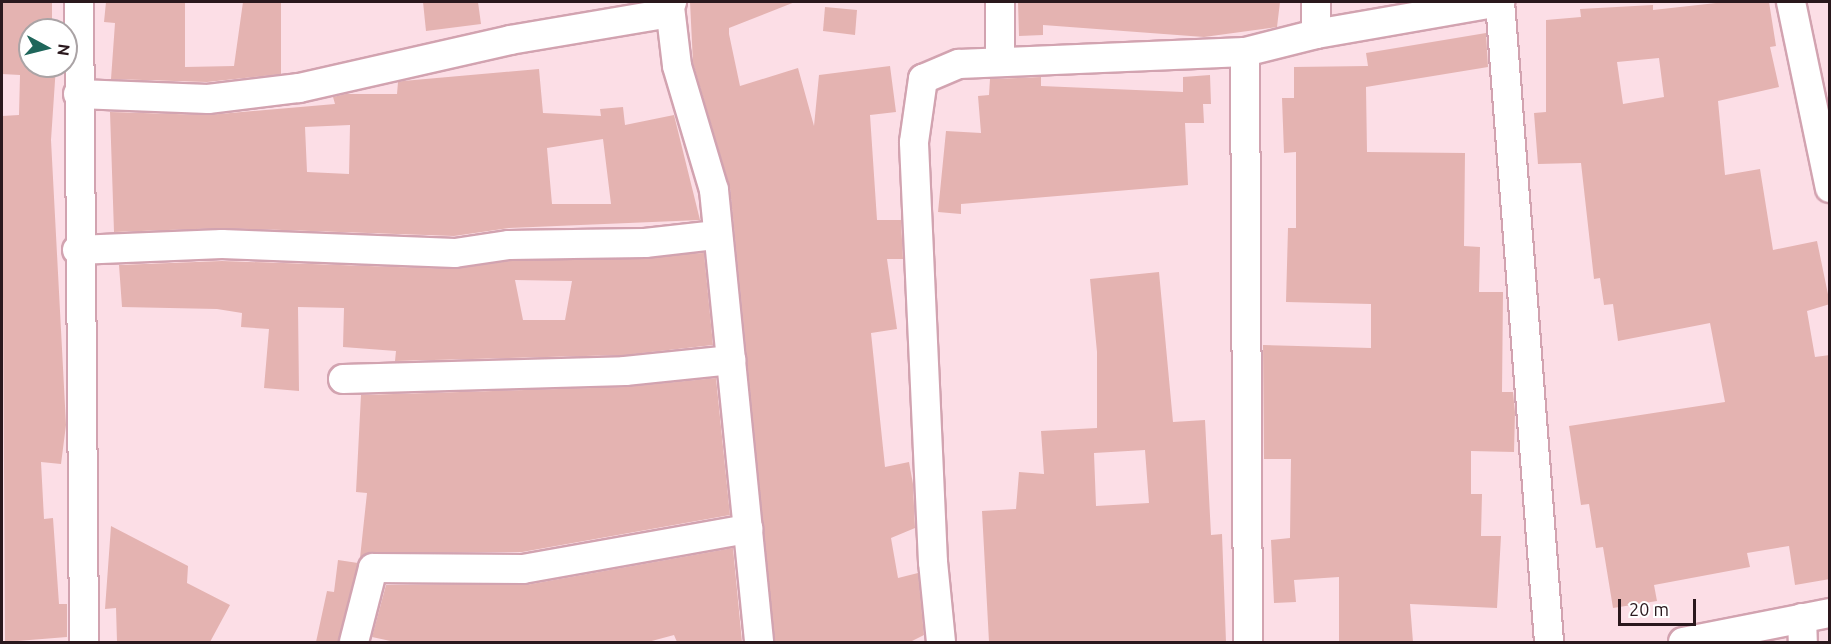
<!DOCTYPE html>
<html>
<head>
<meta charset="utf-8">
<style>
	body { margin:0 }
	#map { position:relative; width:1831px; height:644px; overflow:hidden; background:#fcdee6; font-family:Ubuntu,sans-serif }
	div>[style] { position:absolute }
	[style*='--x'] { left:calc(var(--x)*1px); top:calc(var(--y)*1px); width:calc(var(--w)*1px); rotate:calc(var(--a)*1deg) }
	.building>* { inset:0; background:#e4b3b1 }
	.roads { filter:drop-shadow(2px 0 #d2a3b0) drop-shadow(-2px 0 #d2a3b0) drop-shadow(0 2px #d2a3b0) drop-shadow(0 -2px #d2a3b0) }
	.minor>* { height:28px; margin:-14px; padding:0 14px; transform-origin:14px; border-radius:14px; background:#fff }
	span { translate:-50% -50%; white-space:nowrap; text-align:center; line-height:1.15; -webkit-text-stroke:4.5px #fff; paint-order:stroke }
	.frame { position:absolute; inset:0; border:3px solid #2a181d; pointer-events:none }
	.north { position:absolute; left:18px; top:18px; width:60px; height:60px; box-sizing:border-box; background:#fff; border:2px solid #aaa3a5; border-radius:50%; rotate:97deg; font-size:16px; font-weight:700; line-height:24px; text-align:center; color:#2a181d }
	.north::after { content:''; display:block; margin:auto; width:21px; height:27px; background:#1f665b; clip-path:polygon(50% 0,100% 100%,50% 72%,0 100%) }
	.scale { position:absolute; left:1618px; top:599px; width:78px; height:27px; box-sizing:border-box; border:3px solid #2a181d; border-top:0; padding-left:8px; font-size:18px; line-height:21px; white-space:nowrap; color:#2a181d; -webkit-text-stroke:4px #fff; paint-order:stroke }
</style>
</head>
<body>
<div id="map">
	<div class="building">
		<i style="clip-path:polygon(2px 2px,52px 2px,52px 30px,30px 30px,30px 66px,56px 66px,51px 140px,66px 425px,61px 464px,41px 462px,44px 519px,53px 518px,59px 604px,67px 604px,67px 637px,5px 642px,2px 116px,19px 115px,20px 75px,2px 74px)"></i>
		<i style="clip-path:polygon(106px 2px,185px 2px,185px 67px,234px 66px,243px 2px,281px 2px,281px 74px,207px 82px,111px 79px,115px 23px,104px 22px)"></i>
		<i style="clip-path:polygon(423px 2px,478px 2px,481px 24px,426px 31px)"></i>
		<i style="clip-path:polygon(690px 2px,795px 2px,729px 28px,729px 34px,740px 86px,798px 68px,814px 126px,819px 75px,890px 66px,896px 112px,870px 115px,877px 220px,901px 220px,903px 259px,887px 259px,897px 329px,871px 333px,885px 467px,909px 462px,913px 484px,915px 528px,891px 538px,898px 578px,918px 573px,924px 635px,910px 642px,775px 642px,730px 188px,693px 63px)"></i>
		<i style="clip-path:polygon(1018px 2px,1280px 2px,1277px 27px,1204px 37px,1043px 25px,1043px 35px,1019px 36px)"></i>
		<i style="clip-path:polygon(evenodd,1725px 2px,1769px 2px,1776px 46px,1770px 47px,1779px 87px,1718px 101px,1725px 175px,1760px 169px,1773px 250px,1817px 241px,1830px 304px,1807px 311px,1815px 357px,1830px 355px,1830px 579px,1795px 585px,1789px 546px,1747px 553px,1750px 567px,1654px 585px,1657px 601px,1613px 608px,1603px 547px,1596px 548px,1589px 504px,1581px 505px,1569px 426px,1725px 402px,1710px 323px,1618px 341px,1613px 304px,1604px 305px,1600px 278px,1594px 279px,1581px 163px,1538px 164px,1534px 113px,1546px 112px,1546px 20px,1581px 17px,1580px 9px,1653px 5px,1653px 10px,1725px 2px,1659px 58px,1664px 97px,1623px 104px,1617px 62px,1659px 58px)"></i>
		<i style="clip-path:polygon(825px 7px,857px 10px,855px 35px,823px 31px)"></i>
		<i style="clip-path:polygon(1486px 33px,1488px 67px,1366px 87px,1367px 152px,1465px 153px,1464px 246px,1480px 247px,1479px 292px,1503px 292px,1502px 392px,1513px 392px,1515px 412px,1514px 452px,1471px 451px,1471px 494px,1482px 494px,1481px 536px,1501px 536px,1497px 608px,1410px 604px,1413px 642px,1339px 642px,1339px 577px,1294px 580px,1296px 602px,1274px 603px,1271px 540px,1290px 538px,1291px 459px,1264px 459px,1263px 345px,1371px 348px,1371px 304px,1286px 302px,1288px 228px,1296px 228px,1296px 152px,1284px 153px,1282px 98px,1294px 98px,1294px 67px,1368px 66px,1366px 53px)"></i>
		<i style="clip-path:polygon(evenodd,539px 69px,543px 113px,601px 116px,600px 109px,623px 107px,625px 125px,674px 115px,700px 220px,509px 228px,454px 236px,223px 228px,114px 232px,110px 112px,208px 115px,335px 104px,333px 97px,346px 94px,397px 94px,398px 82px,403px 81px,539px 69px,350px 125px,349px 174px,307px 172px,305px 127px,350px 125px,539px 69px,603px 139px,611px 204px,552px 204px,547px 148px,603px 139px)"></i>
		<i style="clip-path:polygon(1210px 75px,1211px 104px,1203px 104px,1204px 123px,1185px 123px,1188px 185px,961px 204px,961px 214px,938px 212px,946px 131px,981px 133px,978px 96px,989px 95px,990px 79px,1041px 77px,1041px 86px,1183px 92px,1183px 77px)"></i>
		<i style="clip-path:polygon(evenodd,704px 253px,713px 345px,624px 355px,395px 361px,396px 351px,343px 347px,344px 308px,298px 307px,299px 391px,264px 388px,269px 329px,241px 327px,242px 313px,217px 309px,122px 307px,119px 265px,222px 261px,455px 269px,510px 261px,704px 253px,515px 280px,572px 281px,565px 320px,523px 320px,515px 280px)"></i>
		<i style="clip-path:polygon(evenodd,1159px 272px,1173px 422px,1205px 420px,1211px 535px,1222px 534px,1226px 642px,989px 642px,982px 511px,1016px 509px,1019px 472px,1044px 474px,1041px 431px,1097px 428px,1097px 352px,1090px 279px,1159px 272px,1145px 450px,1149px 503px,1096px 506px,1094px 453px,1145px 450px)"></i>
		<i style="clip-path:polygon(716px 378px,730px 515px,522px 552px,373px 552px,360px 558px,367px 493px,356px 492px,361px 395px,626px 387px)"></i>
		<i style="clip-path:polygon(111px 526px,188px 566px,187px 583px,230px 605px,210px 642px,117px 642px,116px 608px,105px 609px)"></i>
		<i style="clip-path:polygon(733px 548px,742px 642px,677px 642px,674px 635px,648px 642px,395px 642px,372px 637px,386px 585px,526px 585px)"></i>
		<i style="clip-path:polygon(338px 560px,358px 563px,338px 642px,316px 642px,327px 591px,334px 592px)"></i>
	</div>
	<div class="roads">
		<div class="minor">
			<i style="--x:79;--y:2;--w:640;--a:89.55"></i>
			<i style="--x:1500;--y:2;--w:642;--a:85.62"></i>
			<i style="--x:1791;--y:2;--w:190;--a:78.2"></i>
			<i style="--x:670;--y:7;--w:59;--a:83.2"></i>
			<i style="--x:677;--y:66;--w:129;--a:73.4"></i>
			<i style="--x:714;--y:190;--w:454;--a:84.3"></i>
			<i style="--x:1316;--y:34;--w:32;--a:-90"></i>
			<i style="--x:1245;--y:52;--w:590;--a:89.71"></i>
			<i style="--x:1000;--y:61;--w:59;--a:-90"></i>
			<i style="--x:78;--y:94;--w:130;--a:2.2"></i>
			<i style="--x:208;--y:99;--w:92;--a:-6.9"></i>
			<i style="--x:299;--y:88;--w:216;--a:-12.8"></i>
			<i style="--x:510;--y:40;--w:155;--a:-9.6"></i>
			<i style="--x:663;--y:14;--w:15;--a:-53"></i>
			<i style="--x:77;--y:250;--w:145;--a:-2.4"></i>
			<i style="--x:222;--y:244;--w:233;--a:2.2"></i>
			<i style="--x:455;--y:253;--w:55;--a:-8.4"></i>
			<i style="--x:509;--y:245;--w:136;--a:-0.8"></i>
			<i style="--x:645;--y:243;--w:70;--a:-6.5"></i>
			<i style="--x:343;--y:379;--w:282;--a:-1.6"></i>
			<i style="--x:625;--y:371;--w:107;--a:-5.9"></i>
			<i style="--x:1802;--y:618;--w:24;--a:88"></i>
			<i style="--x:354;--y:642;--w:76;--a:-75.6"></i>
			<i style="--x:373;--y:568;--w:150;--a:0.4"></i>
			<i style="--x:523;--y:569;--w:229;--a:-10.1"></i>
			<i style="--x:941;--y:642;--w:80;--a:-95.7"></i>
			<i style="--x:933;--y:562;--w:420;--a:-92.6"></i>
			<i style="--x:914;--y:142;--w:64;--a:-81.9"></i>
			<i style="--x:923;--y:79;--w:39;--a:-23"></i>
			<i style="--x:959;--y:64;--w:286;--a:-2.4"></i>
			<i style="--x:1245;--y:52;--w:73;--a:-14.2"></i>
			<i style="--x:1316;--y:34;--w:187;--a:-9.9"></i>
			<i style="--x:1683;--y:642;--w:150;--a:-11.2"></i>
		</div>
	</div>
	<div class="frame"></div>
	<div class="north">N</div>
	<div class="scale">20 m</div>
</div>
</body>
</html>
